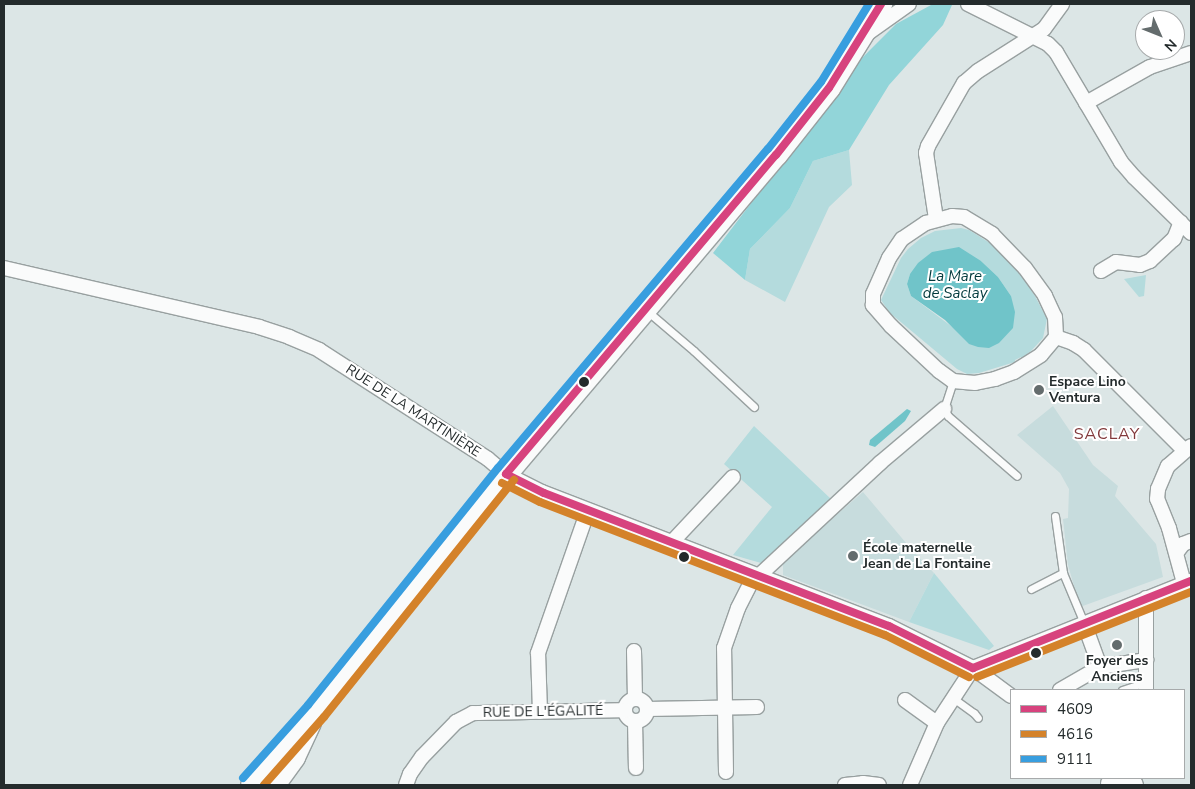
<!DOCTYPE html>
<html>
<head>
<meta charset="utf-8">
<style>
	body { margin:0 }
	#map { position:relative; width:1195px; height:789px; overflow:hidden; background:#dce6e6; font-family:"Nunito Sans",sans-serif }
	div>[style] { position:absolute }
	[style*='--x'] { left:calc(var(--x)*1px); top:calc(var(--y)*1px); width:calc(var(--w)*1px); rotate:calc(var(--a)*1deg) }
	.built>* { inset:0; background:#c7dcdd }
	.green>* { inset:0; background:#b4dbdd }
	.forest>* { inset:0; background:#92d5d9 }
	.water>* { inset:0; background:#70c4c9 }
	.roads { filter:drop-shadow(1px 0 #98a0a0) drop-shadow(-1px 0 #98a0a0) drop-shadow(0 1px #98a0a0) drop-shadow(0 -1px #98a0a0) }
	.lane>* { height:7px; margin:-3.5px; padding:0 3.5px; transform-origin:3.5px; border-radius:3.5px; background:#fafbfb }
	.street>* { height:14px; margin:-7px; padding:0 7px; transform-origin:7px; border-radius:7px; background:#fafbfb }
	.street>.ring { margin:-7px; padding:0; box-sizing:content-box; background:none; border:14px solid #fafbfb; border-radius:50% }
	.secondary>* { height:19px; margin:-9.5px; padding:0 9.5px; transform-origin:9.5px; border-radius:9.5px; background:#fafbfb }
	.primary>* { height:21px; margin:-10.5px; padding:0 10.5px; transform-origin:10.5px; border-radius:10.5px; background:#fafbfb }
	.bus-1>* { height:8px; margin:-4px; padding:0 4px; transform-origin:4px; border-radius:4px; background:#d7437e }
	.bus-2>* { height:8px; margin:-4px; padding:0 4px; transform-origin:4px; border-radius:4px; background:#d4822a }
	.bus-3>* { height:8px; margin:-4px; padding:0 4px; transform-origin:4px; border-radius:4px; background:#389edf }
	.dots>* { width:14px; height:14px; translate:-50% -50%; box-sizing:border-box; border:2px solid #fff; border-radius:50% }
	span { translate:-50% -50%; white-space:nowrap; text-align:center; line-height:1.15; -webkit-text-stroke:4px #fff; paint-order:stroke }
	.poi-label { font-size:14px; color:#242b2c; font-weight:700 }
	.left { translate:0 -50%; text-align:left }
	.street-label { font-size:14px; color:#242b2c }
	.water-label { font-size:15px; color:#01393c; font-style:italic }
	.quarter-label { font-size:16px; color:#82393b; letter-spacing:1px }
	.frame { position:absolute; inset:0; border:5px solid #242b2c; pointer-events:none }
	.legend { position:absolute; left:1010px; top:689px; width:175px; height:90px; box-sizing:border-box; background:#fff; border:1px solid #a7aaab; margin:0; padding:6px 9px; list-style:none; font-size:15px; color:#242b2c }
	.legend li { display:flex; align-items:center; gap:10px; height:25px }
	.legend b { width:25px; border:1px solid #a7aaab }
	.north { position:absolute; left:1135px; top:10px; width:50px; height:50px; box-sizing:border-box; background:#fff; border:1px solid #a7aaab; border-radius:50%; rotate:134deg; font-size:14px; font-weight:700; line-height:20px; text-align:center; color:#242b2c }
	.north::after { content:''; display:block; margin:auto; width:18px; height:22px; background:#646c6d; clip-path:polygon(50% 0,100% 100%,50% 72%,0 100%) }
</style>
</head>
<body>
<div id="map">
	<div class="built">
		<i style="clip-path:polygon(1053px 406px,1093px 465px,1118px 486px,1115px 496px,1156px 544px,1163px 577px,1080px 607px,1068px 565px,1063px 519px,1068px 518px,1069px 489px,1060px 473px,1017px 435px)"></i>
		<i style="clip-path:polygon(863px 492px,912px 550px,934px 573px,909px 622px,783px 575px,783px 561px)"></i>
	</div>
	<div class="green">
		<i style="clip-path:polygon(849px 150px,852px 185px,829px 207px,785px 302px,745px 280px,750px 249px,790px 208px,813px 161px)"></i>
		<i style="clip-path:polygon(evenodd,961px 228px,969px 230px,990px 243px,1018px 271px,1035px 296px,1047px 319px,1043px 338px,1031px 351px,1022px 358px,1021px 357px,1015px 360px,1015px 362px,979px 373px,967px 374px,957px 369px,890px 313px,881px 300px,901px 258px,908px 249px,921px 238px,935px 231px,961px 228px,981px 261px,998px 277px,1011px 296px,955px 329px,911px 296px,907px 284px,910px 274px,981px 261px)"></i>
		<i style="clip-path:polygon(1146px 275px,1144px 296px,1139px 297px,1124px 279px)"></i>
		<i style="clip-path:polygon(754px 426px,831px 499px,761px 563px,733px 555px,772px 507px,724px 464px)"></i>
		<i style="clip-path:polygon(934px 573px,994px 646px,989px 650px,909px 622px)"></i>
	</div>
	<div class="forest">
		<i style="clip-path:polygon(931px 5px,952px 5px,943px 25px,889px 85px,849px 150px,813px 161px,790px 208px,750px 249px,745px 280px,713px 253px,861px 59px,896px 24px)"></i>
	</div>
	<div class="water">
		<i style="clip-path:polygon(959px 247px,981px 261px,998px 277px,1011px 296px,1015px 312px,1013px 328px,999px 343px,989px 348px,978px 347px,969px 344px,945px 320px,911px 296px,907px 284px,910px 274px,918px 263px,932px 252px)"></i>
		<i style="clip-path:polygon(907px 409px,911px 411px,905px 421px,875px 447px,869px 445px,870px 440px)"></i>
	</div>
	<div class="roads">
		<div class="lane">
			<i style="--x:646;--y:310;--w:63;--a:40.5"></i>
			<i style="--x:694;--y:351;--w:82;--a:43"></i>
			<i style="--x:953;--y:381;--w:29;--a:108"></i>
			<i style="--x:944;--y:409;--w:8;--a:60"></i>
			<i style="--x:948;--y:416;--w:91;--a:41"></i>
			<i style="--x:1055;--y:516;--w:58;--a:82"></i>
			<i style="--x:1063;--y:573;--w:54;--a:67.2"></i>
			<i style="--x:1031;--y:589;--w:36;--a:-27"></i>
			<i style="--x:1122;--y:690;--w:25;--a:-18"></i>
			<i style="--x:953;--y:698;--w:26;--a:36"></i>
			<i style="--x:974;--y:713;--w:6;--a:51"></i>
		</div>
		<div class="street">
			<i style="--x:968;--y:4;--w:89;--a:26.6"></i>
			<i style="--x:1048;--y:44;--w:11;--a:45"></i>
			<i style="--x:1056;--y:52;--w:128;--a:59.4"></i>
			<i style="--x:1121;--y:162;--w:20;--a:49"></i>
			<i style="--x:1134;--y:177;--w:80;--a:44.5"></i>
			<i style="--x:868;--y:33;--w:50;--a:-35.3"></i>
			<i style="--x:1086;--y:103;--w:73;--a:-29.4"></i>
			<i style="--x:1150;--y:67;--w:43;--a:-18.9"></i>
			<i style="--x:952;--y:216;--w:12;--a:5"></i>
			<i style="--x:964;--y:217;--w:33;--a:31"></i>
			<i style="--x:992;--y:234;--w:47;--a:45.9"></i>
			<i style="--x:1025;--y:268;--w:34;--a:54"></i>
			<i style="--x:1045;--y:296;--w:23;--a:65"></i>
			<i style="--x:1055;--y:317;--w:20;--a:87"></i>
			<i style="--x:1056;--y:337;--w:23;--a:130"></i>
			<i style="--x:1041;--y:355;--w:32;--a:148"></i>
			<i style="--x:1014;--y:372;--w:20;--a:160"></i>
			<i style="--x:995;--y:379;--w:20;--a:169"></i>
			<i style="--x:975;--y:383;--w:22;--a:-175"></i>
			<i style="--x:953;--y:381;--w:17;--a:-144"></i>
			<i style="--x:939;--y:371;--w:66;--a:-136.8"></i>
			<i style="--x:891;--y:326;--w:28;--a:-131"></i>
			<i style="--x:873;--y:305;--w:11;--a:-90"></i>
			<i style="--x:873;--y:294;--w:39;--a:-66"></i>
			<i style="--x:889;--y:258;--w:23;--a:-56"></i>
			<i style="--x:902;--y:239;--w:29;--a:-34"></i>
			<i style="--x:926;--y:223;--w:27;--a:-15"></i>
			<i style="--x:936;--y:219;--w:67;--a:-98.6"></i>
			<i style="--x:926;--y:153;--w:7;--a:-74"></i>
			<i style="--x:928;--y:146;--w:73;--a:-60.3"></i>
			<i style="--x:964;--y:83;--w:18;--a:-41"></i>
			<i style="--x:978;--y:71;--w:78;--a:-32.5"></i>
			<i style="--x:1044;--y:29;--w:31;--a:-54"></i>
			<i style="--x:4;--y:268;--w:262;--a:13"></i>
			<i style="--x:259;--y:327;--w:32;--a:18"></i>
			<i style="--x:289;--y:337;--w:33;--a:23"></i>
			<i style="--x:319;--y:350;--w:201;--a:32.8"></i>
			<i style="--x:488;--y:459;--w:23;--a:40"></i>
			<i style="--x:506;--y:474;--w:40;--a:26.6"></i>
			<i style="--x:542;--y:492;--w:372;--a:21.1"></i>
			<i style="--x:889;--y:626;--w:94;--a:26.6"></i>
			<i style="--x:973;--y:668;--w:47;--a:36.4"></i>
			<i style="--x:1101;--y:271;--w:17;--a:-31"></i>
			<i style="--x:1116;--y:262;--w:24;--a:7"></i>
			<i style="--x:1140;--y:265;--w:11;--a:-22"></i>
			<i style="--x:1150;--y:261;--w:33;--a:-43"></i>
			<i style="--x:1174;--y:239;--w:18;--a:-68"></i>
			<i style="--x:1056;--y:337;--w:18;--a:19"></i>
			<i style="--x:1073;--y:343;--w:13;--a:32"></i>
			<i style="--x:1084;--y:350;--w:141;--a:45"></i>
			<i style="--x:672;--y:542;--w:89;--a:-46.8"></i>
			<i style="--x:1177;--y:552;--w:10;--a:-53"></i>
			<i style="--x:1183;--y:544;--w:9;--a:-21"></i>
			<i style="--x:1184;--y:583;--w:57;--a:-105.3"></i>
			<i style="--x:1169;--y:528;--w:31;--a:-112"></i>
			<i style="--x:1157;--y:499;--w:10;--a:-84"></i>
			<i style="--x:1158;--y:489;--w:25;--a:-67"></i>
			<i style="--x:1168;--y:466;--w:30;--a:-41"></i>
			<i style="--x:1146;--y:598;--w:92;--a:90"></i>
			<i style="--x:634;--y:651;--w:48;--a:88.8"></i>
			<i style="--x:1100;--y:667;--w:47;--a:-8.7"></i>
			<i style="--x:973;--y:668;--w:235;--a:-21.8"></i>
			<i style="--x:1060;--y:690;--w:46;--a:-29.9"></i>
			<i style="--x:1100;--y:667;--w:47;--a:-110"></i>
			<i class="ring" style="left:625px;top:699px;width:8px;height:8px"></i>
			<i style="--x:905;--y:700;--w:39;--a:36"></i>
			<i style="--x:647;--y:709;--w:110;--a:-1"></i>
			<i style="--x:540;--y:712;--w:59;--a:-91.9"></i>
			<i style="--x:538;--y:653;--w:151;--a:-70.7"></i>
			<i style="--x:635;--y:721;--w:47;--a:88.8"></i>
			<i style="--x:726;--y:772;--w:124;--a:-90.9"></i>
			<i style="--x:724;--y:648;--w:42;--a:-70.7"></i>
			<i style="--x:738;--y:608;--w:28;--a:-63"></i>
			<i style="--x:751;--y:583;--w:176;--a:-42.9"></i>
			<i style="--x:880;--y:463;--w:84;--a:-40.2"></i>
			<i style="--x:1108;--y:783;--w:27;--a:0"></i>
			<i style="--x:1135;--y:783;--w:2;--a:63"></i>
			<i style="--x:406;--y:785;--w:12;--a:-70"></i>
			<i style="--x:410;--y:774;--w:21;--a:-55"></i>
			<i style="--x:422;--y:757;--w:49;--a:-45.8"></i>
			<i style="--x:456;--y:722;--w:19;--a:-28"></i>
			<i style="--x:473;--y:713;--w:152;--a:-1.1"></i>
			<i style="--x:845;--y:785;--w:18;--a:-6"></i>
			<i style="--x:863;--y:783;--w:16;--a:7"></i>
			<i style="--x:910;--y:785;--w:68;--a:-66.5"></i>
			<i style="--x:937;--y:723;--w:66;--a:-56.8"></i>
		</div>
		<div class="secondary">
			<i style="--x:275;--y:785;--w:34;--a:-54"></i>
			<i style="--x:295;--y:757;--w:38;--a:-65"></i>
		</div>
		<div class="primary">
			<i style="--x:251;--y:785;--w:98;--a:-48.7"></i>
			<i style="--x:316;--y:711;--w:304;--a:-51.3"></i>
			<i style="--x:506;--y:474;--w:418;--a:-49.8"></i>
			<i style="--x:776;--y:155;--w:85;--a:-51.7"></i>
			<i style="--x:829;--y:88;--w:99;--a:-58.2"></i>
		</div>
	</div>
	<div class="bus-1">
		<i style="--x:506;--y:474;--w:418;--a:-49.8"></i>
		<i style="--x:776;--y:155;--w:85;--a:-51.7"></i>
		<i style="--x:829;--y:88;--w:99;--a:-58.2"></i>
		<i style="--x:506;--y:474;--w:42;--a:26.6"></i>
		<i style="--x:544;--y:493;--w:370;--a:21.1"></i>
		<i style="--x:889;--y:626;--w:94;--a:26.6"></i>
		<i style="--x:973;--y:668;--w:235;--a:-21.8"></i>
	</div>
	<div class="bus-2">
		<i style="--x:502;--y:483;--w:42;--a:26.6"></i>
		<i style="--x:540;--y:502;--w:370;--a:21.1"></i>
		<i style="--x:885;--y:635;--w:94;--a:26.6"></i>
		<i style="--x:977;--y:677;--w:230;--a:-21.7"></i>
		<i style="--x:264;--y:785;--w:91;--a:-48.6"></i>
		<i style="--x:324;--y:717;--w:304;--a:-51.3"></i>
	</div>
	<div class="bus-3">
		<i style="--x:243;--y:778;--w:98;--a:-48.3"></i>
		<i style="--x:308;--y:705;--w:304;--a:-51.3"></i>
		<i style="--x:498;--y:468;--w:418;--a:-49.8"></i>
		<i style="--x:768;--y:149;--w:85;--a:-51.7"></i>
		<i style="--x:821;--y:82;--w:92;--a:-58.4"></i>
	</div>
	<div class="dots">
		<i style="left:584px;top:382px;background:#242b2c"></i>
		<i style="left:1039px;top:390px;background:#646c6d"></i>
		<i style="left:853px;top:556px;background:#646c6d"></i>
		<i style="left:684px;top:557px;background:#242b2c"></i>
		<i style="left:1117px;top:645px;background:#646c6d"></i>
		<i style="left:1036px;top:653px;background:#242b2c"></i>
	</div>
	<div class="poi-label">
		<span class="left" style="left:1049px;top:390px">Espace Lino<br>Ventura</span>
		<span class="left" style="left:863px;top:556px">École maternelle<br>Jean de La Fontaine</span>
		<span style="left:1117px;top:669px">Foyer des<br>Anciens</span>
	</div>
	<div class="street-label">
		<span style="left:413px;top:411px;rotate:33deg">RUE DE LA MARTINIÈRE</span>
		<span style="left:543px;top:712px;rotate:-1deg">RUE DE L'ÉGALITÉ</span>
	</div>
	<div class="water-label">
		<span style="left:955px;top:285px">La Mare<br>de Saclay</span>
	</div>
	<div class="quarter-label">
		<span style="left:1107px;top:434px">SACLAY</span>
	</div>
	<div class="frame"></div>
	<ul class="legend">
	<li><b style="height:6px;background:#d7437e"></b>4609</li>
	<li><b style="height:6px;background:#d4822a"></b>4616</li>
	<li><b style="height:6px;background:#389edf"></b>9111</li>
	</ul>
	<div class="north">N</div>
</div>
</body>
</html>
